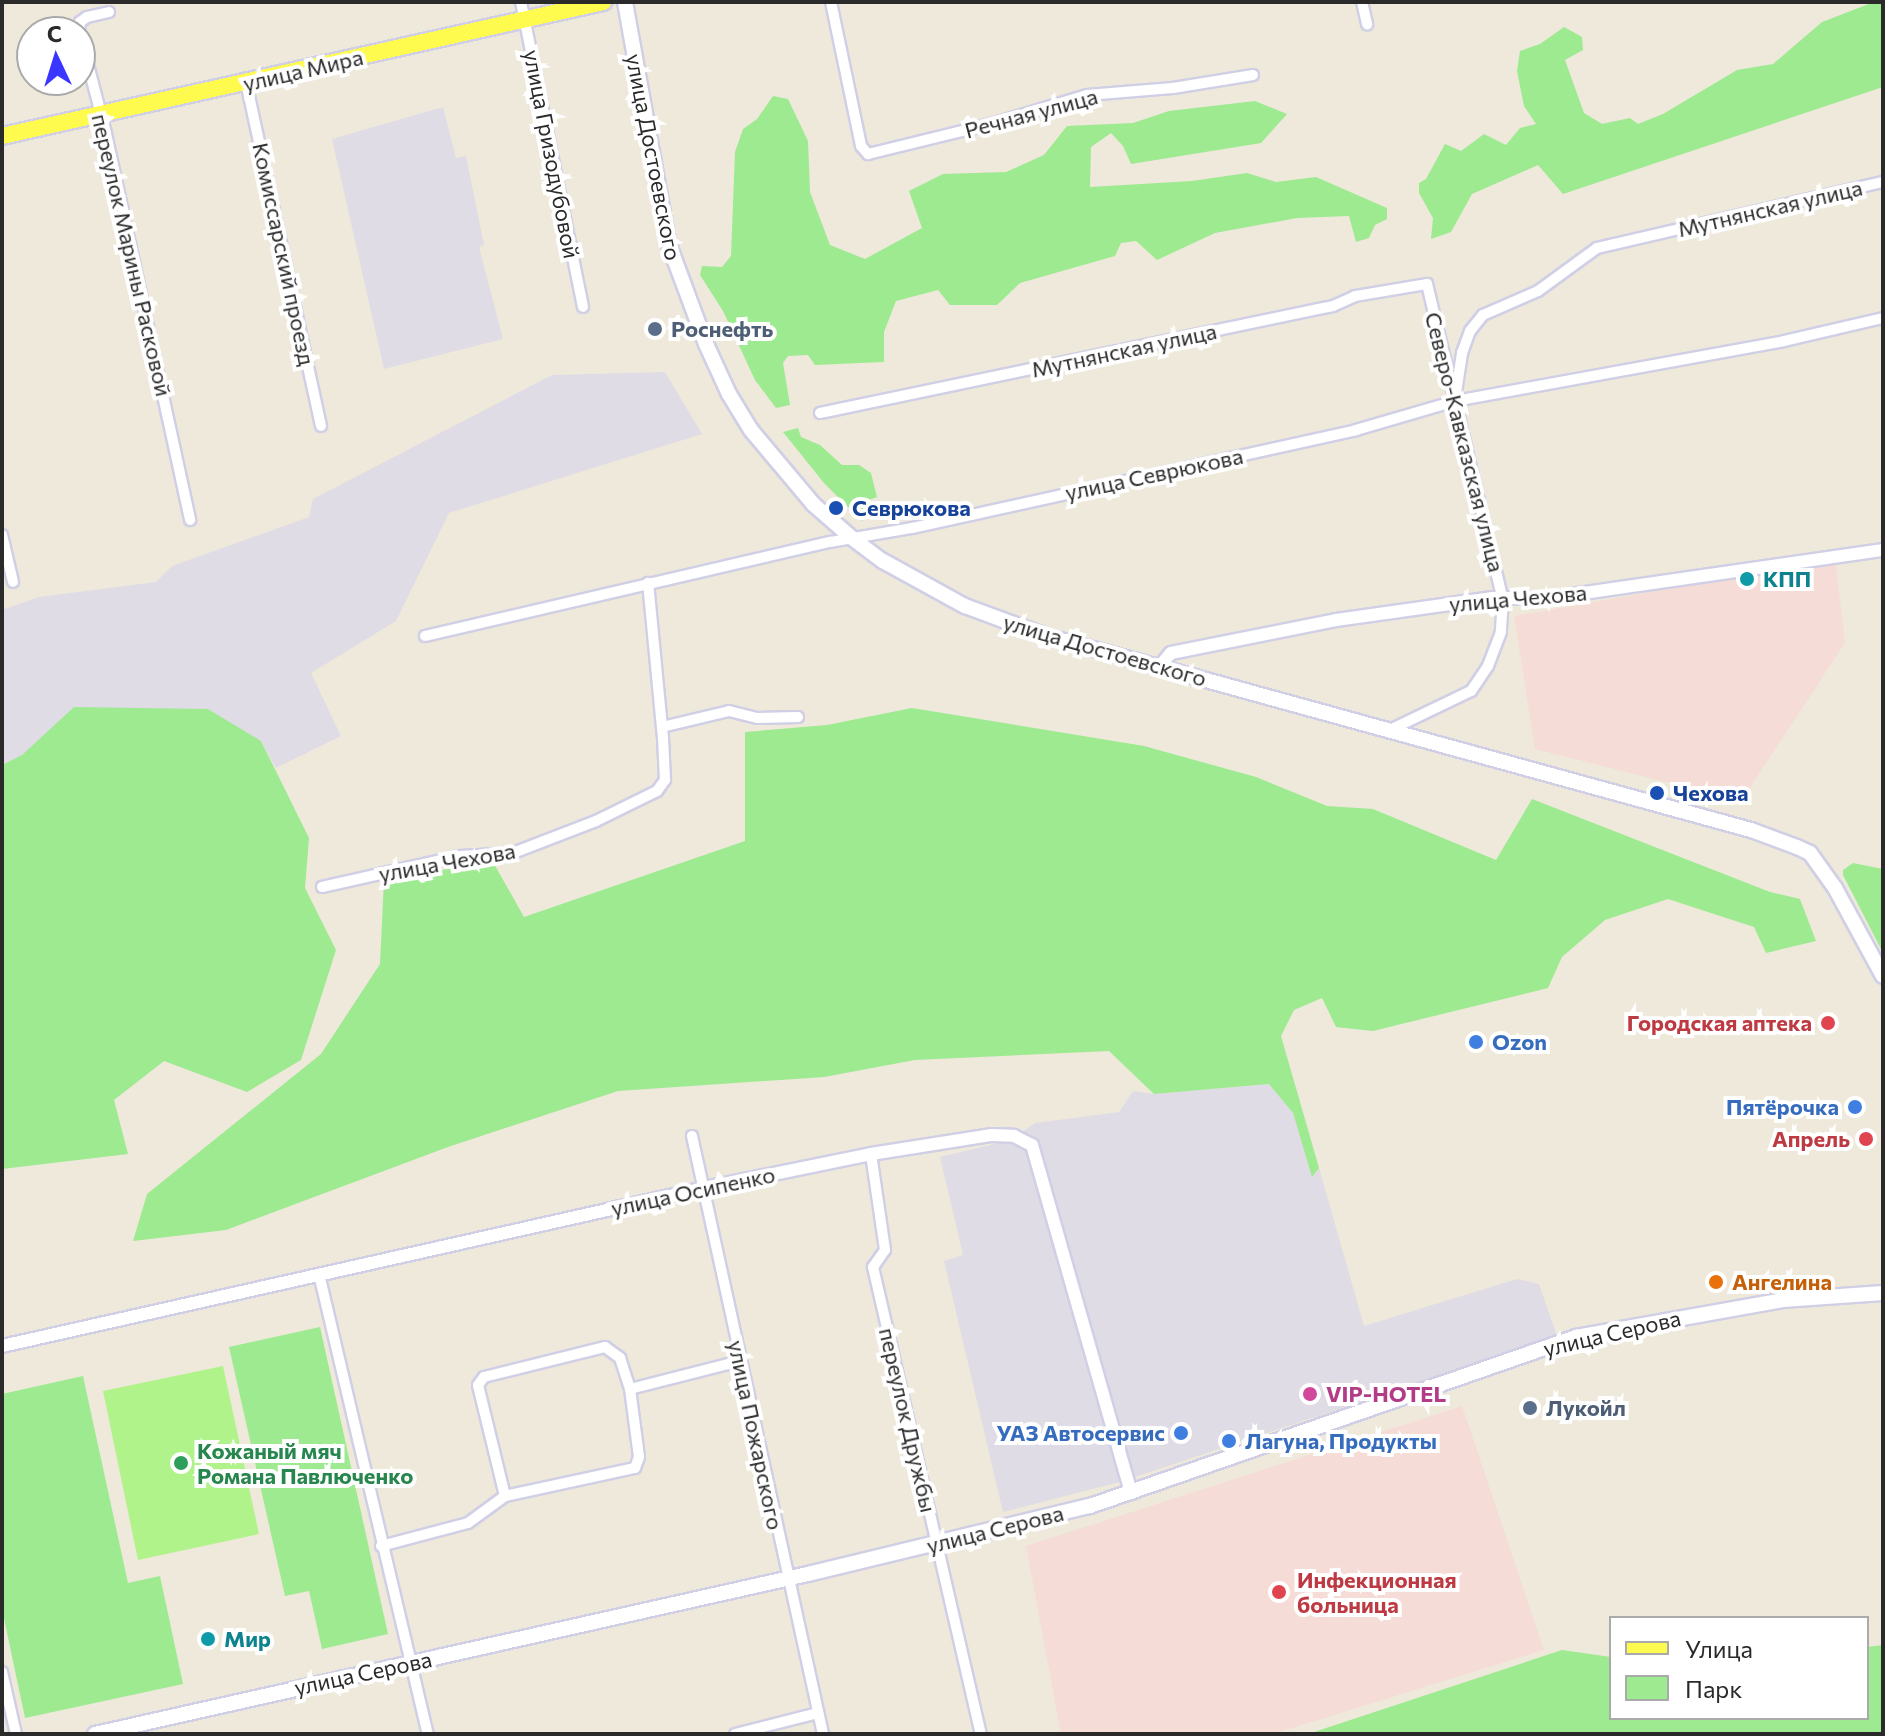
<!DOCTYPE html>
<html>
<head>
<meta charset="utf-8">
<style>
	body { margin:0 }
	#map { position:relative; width:1885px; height:1736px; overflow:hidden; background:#eee9da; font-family:Commissioner,sans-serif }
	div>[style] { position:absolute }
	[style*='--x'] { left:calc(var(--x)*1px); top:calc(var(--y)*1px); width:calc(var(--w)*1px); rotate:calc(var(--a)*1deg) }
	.industrial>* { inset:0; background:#e0dce5 }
	.medical>* { inset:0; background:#f6dcd7 }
	.green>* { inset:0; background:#9dea91 }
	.pitch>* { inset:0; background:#b1f38b }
	.roads { filter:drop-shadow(2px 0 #d0cfe5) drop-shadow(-2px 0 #d0cfe5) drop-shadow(0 2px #d0cfe5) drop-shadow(0 -2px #d0cfe5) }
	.minor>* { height:10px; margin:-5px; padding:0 5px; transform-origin:5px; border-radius:5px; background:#fff }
	.tertiary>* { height:12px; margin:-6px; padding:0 6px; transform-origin:6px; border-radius:6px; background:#fff }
	.secondary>* { height:14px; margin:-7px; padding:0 7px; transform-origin:7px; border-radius:7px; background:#fff }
	.primary>* { height:16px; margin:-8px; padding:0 8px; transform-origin:8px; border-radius:8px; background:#fffb4e }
	.dots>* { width:22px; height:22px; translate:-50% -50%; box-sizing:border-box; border:4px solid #fff; border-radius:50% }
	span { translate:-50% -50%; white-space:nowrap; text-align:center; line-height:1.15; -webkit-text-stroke:8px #fff; paint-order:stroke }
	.street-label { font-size:22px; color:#2a2a2a }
	.service-label { font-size:22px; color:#4e5e75; font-weight:700 }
	.left { translate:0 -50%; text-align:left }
	.transit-label { font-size:22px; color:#164399; font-weight:700 }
	.culture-label { font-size:22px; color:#0d838f; font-weight:700 }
	.health-label { font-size:22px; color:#be3a42; font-weight:700 }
	.right { translate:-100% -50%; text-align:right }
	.shop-label { font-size:22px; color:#366cbe; font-weight:700 }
	.food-label { font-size:22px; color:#c56008; font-weight:700 }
	.hotel-label { font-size:22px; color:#b23c85; font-weight:700 }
	.leisure-label { font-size:22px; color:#27864d; font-weight:700 }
	.frame { position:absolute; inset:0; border:4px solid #2a2a2a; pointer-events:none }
	.legend { position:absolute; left:1609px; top:1616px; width:260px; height:104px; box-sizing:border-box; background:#fff; border:2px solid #aaa; margin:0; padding:10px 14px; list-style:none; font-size:24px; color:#2a2a2a }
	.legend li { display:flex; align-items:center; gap:16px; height:40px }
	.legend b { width:40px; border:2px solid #aaa }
	.north { position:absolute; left:16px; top:16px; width:80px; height:80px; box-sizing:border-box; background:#fff; border:2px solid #aaa; border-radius:50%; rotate:356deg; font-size:22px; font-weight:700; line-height:32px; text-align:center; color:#2a2a2a }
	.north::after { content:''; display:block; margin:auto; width:28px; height:36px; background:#3a36ff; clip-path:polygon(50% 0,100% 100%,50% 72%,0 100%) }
</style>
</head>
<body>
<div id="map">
	<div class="industrial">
		<i style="clip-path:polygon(443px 107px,456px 158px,466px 156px,484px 245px,479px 247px,503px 339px,384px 369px,332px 139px)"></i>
		<i style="clip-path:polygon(665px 372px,702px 434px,449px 513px,396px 621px,311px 673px,341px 736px,276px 768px,261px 741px,75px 707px,22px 755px,2px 765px,2px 610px,39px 597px,156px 582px,172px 566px,309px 517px,313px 499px,552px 375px)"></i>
		<i style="clip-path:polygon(1270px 1084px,1293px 1113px,1312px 1176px,1319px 1168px,1364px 1326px,1517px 1279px,1539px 1284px,1557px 1336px,1120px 1482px,1003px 1512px,944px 1261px,963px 1255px,940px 1157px,1011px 1140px,1035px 1123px,1119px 1112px,1133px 1091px,1154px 1094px)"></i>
	</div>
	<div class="medical">
		<i style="clip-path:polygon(1836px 565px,1845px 643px,1741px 801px,1535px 749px,1514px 616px,1743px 576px)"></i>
		<i style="clip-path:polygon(1462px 1406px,1544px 1650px,1273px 1734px,1061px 1734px,1026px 1546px)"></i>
	</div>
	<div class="green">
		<i style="clip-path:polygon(1874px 2px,1883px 2px,1883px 87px,1563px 194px,1538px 165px,1472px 194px,1451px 232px,1431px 239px,1433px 218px,1419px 193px,1419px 183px,1426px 179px,1445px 144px,1461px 151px,1484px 134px,1506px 145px,1520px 128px,1536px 124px,1524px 106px,1517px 71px,1520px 51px,1540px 44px,1564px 27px,1582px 37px,1583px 50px,1565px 60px,1584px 113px,1602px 124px,1630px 118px,1638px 124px,1663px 114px,1737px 70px,1773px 64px,1822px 22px)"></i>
		<i style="clip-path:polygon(773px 96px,788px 99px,808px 141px,810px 192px,830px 245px,865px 259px,922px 228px,909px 191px,943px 174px,1006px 172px,1044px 155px,1067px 126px,1133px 123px,1169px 111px,1255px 101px,1287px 114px,1261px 143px,1131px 164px,1123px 146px,1111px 133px,1091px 147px,1090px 187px,1192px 181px,1247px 173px,1276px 182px,1316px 177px,1387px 208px,1387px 219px,1375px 225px,1369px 238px,1356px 242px,1349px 216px,1297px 218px,1215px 233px,1157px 260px,1136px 241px,1121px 243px,1115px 256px,1020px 283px,997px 305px,950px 305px,938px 290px,896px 301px,884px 332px,884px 362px,815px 365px,808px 355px,788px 356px,783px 363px,790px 405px,776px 408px,755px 380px,723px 311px,700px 275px,702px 266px,722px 267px,731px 256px,735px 152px,743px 129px,757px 119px)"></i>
		<i style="clip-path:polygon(798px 428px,801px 437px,820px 445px,842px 465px,859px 465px,871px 473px,877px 497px,866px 501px,867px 515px,862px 521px,824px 483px,783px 432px)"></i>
		<i style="clip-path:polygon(74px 707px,208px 709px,261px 741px,309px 838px,305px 888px,336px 950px,301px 1060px,247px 1092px,164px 1061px,114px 1100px,128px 1154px,2px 1169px,2px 765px,22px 755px)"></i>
		<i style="clip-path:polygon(912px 708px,1144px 746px,1256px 777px,1327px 806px,1373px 809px,1496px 860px,1532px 799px,1770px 892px,1800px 899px,1816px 941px,1766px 953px,1754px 927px,1668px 899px,1605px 920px,1562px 957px,1548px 988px,1373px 1031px,1336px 1027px,1322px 998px,1294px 1010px,1281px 1036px,1319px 1168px,1312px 1177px,1293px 1113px,1269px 1084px,1154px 1094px,1109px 1051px,915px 1060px,824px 1077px,618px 1091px,448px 1147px,226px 1230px,133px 1241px,147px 1194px,321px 1054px,380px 964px,384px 879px,493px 862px,524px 917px,745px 841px,745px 732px,827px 725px)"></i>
		<i style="clip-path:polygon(1853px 863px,1883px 869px,1883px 953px,1843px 875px,1843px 870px)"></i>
		<i style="clip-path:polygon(320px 1327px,388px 1634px,322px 1649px,309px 1591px,285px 1596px,229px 1347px)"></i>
		<i style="clip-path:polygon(83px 1376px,128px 1583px,160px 1576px,183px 1684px,25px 1718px,2px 1609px,2px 1394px)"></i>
		<i style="clip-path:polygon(1883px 1645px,1883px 1734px,1308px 1734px,1562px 1650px,1611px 1657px,1611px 1718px,1867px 1718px,1867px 1647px)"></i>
	</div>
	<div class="pitch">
		<i style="clip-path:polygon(223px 1366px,259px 1534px,138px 1560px,103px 1391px)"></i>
	</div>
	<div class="roads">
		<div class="minor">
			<i style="--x:521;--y:2;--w:311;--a:78.5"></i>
			<i style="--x:831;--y:2;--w:147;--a:78.2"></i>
			<i style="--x:861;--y:146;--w:11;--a:49"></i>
			<i style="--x:868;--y:154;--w:131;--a:-13.7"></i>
			<i style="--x:995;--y:123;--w:96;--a:-16.9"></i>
			<i style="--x:1087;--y:95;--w:86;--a:-4.7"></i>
			<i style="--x:1173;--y:88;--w:81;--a:-9.2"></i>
			<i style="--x:1362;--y:2;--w:23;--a:77"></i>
			<i style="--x:109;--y:12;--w:23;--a:167"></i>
			<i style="--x:87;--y:17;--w:9;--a:144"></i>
			<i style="--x:80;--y:22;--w:8;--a:97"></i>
			<i style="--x:79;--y:30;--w:107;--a:75.4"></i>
			<i style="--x:106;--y:134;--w:395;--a:77.7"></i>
			<i style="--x:246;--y:82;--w:352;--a:77.7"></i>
			<i style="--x:1455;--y:399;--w:47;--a:-81.3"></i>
			<i style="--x:1462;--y:353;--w:23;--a:-70"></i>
			<i style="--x:1470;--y:331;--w:21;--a:-51"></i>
			<i style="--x:1483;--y:315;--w:60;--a:-23.6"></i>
			<i style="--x:1538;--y:291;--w:73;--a:-36.1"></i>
			<i style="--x:1597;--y:248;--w:294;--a:-13"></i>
			<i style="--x:820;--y:413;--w:524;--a:-11.78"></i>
			<i style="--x:1333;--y:306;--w:24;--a:-24"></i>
			<i style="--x:1355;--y:296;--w:73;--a:-9.5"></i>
			<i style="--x:1427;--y:284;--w:325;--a:76.5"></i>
			<i style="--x:1503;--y:600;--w:32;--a:94"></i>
			<i style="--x:1501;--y:632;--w:36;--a:111"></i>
			<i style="--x:1488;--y:666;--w:30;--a:124"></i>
			<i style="--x:1471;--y:691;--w:92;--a:154.3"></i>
			<i style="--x:2;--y:535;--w:48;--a:76.8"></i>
			<i style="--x:425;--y:636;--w:416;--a:-13.1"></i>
			<i style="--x:830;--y:542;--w:83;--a:-9.7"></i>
			<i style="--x:912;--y:528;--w:455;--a:-12.4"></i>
			<i style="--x:1356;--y:430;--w:103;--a:-16.3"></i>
			<i style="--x:1455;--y:401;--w:334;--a:-10.3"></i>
			<i style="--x:1784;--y:341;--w:102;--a:-13.1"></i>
			<i style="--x:662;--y:727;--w:69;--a:-13.4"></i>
			<i style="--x:729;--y:711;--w:29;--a:14"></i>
			<i style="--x:757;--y:718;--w:41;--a:-1.4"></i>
			<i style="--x:322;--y:887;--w:141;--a:-12.7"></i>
			<i style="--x:460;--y:856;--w:53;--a:-3.2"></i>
			<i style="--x:513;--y:853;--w:89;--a:-21.1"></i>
			<i style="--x:596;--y:821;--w:68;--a:-26.2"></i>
			<i style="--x:657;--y:791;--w:14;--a:-54"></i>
			<i style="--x:665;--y:780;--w:42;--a:-92.7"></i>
			<i style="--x:663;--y:738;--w:156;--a:-95.5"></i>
			<i style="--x:692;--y:1136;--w:612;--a:77.64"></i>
			<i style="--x:871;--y:1154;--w:97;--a:81.7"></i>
			<i style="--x:885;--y:1250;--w:21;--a:125"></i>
			<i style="--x:873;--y:1267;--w:479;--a:77"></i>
			<i style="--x:319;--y:1274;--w:473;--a:76.7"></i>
			<i style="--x:505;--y:1496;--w:114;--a:-103.7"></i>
			<i style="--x:478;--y:1385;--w:10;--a:-53"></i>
			<i style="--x:484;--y:1377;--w:125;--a:-13.9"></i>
			<i style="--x:605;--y:1347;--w:19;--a:36"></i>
			<i style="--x:620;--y:1358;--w:33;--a:72"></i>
			<i style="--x:381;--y:1546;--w:90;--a:-14.8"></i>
			<i style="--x:468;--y:1523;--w:46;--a:-36.1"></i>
			<i style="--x:505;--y:1496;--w:133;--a:-12.2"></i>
			<i style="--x:635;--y:1468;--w:12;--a:-70"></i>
			<i style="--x:639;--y:1457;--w:69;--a:-97.5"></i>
			<i style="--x:630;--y:1389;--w:114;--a:-14.3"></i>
			<i style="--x:2;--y:1672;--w:64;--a:77.3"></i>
			<i style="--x:735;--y:1734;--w:86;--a:-14.2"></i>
		</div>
		<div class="tertiary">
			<i style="--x:1160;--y:666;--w:17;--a:-50"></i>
			<i style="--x:1171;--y:653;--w:168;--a:-11.3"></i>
			<i style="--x:1336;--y:620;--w:158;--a:-8"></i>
			<i style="--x:1492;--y:598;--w:57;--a:0"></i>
			<i style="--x:1549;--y:598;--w:337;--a:-8.2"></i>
			<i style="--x:2;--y:1346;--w:721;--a:-12.67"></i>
			<i style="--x:705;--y:1188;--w:169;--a:-11.6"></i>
			<i style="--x:871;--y:1154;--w:121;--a:-9"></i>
			<i style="--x:991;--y:1135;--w:23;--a:2"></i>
			<i style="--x:1014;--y:1136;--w:20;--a:27"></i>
			<i style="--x:1032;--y:1145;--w:362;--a:74.1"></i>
		</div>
		<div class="secondary">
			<i style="--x:625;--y:2;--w:244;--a:79.8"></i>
			<i style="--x:668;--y:242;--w:109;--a:69.6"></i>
			<i style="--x:706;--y:344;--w:55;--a:65.3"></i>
			<i style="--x:729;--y:394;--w:42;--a:58.6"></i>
			<i style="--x:751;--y:430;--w:97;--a:50"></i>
			<i style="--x:813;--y:504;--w:52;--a:41.1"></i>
			<i style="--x:852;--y:538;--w:39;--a:37"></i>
			<i style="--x:883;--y:561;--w:94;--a:28.8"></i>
			<i style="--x:965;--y:606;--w:86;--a:20.3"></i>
			<i style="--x:1046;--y:636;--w:731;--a:15.39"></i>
			<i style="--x:1751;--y:830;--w:49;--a:20.3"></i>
			<i style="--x:1797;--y:847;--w:14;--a:25"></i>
			<i style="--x:1810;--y:853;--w:43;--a:54.5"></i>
			<i style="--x:1835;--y:888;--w:100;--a:61.4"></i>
			<i style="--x:95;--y:1734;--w:731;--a:-12.65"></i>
			<i style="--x:808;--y:1574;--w:290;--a:-13.6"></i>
			<i style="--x:1090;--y:1506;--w:515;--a:-19.17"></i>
			<i style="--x:1576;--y:1337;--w:210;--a:-10.1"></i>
			<i style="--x:1783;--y:1300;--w:100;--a:-4"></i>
		</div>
		<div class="primary">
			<i style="--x:2;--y:136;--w:616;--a:-12.57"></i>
		</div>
	</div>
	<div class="dots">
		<i style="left:655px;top:329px;background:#5c6f8a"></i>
		<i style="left:836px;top:508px;background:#1a4fb4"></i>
		<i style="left:1747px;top:579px;background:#0f9aa8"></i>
		<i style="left:1657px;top:793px;background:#1a4fb4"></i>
		<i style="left:1828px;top:1023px;background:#e0444e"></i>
		<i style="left:1476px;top:1042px;background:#3f7fe0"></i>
		<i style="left:1855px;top:1107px;background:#3f7fe0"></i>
		<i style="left:1866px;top:1139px;background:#e0444e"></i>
		<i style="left:1716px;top:1282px;background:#e8710a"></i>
		<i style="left:1310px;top:1394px;background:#d1479c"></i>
		<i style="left:1530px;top:1408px;background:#5c6f8a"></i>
		<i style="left:1181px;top:1433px;background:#3f7fe0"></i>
		<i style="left:1229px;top:1441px;background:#3f7fe0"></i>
		<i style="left:181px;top:1463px;background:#2e9e5b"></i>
		<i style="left:1279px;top:1592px;background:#e0444e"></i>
		<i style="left:208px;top:1639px;background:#0f9aa8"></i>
	</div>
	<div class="street-label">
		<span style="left:303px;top:70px;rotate:-13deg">улица Мира</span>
		<span style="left:1031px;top:113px;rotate:-15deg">Речная улица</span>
		<span style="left:552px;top:154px;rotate:79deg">улица Гризодубовой</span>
		<span style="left:654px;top:157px;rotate:79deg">улица Достоевского</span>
		<span style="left:1770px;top:208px;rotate:-13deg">Мутнянская улица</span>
		<span style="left:284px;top:254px;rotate:78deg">Комиссарский проезд</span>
		<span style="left:132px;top:255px;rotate:77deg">переулок Марины Расковой</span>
		<span style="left:1124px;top:350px;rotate:-12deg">Мутнянская улица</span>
		<span style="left:1465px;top:442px;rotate:76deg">Северо-Кавказская улица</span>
		<span style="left:1154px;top:474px;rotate:-12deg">улица Севрюкова</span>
		<span style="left:1518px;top:598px;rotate:-5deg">улица Чехова</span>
		<span style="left:1105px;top:650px;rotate:16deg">улица Достоевского</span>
		<span style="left:447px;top:862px;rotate:-10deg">улица Чехова</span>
		<span style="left:693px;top:1191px;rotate:-12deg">улица Осипенко</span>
		<span style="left:1612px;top:1333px;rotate:-13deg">улица Серова</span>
		<span style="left:908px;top:1420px;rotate:77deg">переулок Дружбы</span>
		<span style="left:756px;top:1435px;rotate:78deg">улица Пожарского</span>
		<span style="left:995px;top:1529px;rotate:-14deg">улица Серова</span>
		<span style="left:363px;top:1673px;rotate:-12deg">улица Серова</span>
	</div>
	<div class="service-label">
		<span class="left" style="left:671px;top:329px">Роснефть</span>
		<span class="left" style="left:1546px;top:1408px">Лукойл</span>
	</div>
	<div class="transit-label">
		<span class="left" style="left:852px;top:508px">Севрюкова</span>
		<span class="left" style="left:1673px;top:793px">Чехова</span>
	</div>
	<div class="culture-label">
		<span class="left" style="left:1763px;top:579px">КПП</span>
		<span class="left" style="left:224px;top:1639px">Мир</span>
	</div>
	<div class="health-label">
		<span class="right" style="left:1812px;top:1023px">Городская аптека</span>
		<span class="right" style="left:1850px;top:1139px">Апрель</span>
		<span class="left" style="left:1297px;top:1592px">Инфекционная<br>больница</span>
	</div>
	<div class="shop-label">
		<span class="left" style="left:1492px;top:1042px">Ozon</span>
		<span class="right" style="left:1839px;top:1107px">Пятёрочка</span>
		<span class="right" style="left:1165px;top:1433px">УАЗ Автосервис</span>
		<span class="left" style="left:1245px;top:1441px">Лагуна, Продукты</span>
	</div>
	<div class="food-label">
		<span class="left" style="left:1732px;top:1282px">Ангелина</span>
	</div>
	<div class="hotel-label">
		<span class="left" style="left:1326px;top:1394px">VIP-HOTEL</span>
	</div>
	<div class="leisure-label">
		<span class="left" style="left:197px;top:1463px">Кожаный мяч<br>Романа Павлюченко</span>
	</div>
	<div class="frame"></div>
	<ul class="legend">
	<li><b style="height:10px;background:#fffb4e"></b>Улица</li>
	<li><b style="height:22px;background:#9dea91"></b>Парк</li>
	</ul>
	<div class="north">С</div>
</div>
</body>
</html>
